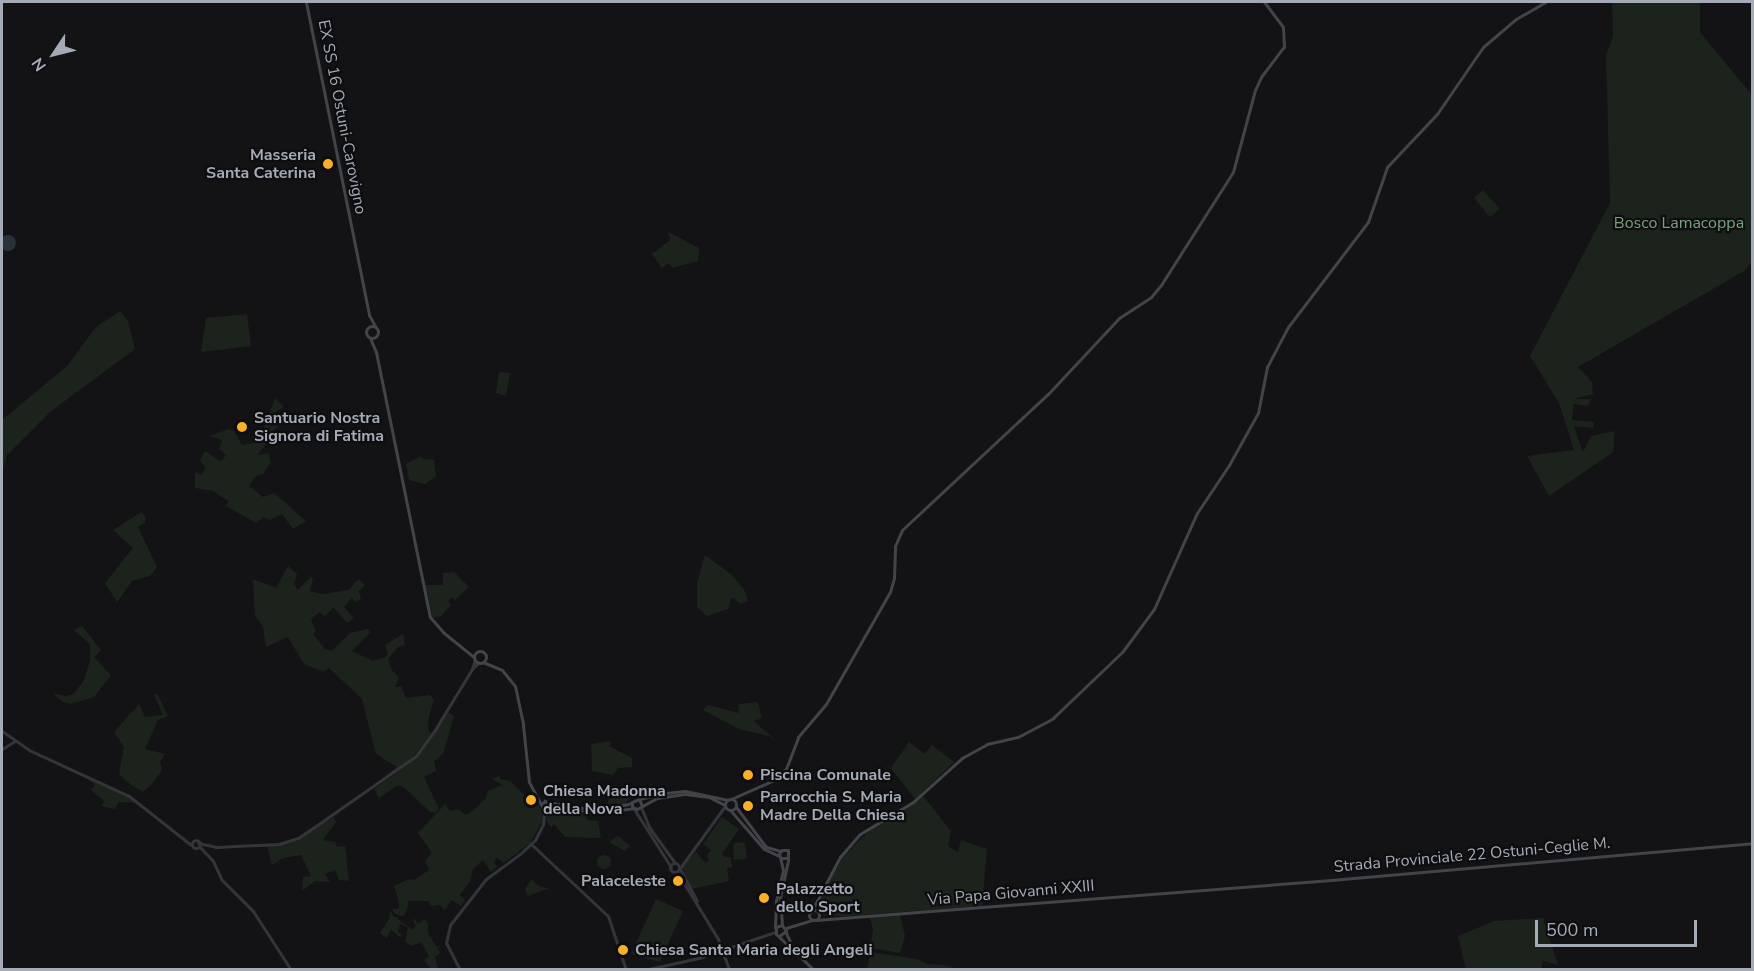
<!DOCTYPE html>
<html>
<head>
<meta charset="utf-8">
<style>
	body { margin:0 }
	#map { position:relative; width:1754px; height:971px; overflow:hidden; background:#131315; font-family:"Nunito Sans",sans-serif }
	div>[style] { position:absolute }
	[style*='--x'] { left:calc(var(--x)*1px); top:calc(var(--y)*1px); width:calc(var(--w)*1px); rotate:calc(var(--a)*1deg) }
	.green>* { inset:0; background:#1b231c }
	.round { border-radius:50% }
	.water>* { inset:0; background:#293239 }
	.tertiary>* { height:3px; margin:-1.5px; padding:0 1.5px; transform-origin:1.5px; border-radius:1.5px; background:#34353a }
	.tertiary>.ring { margin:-1.5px; padding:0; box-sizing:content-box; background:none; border:3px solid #34353a; border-radius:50% }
	.secondary>* { height:3px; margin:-1.5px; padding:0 1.5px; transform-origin:1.5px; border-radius:1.5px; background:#42444a }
	.secondary>.ring { margin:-1.5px; padding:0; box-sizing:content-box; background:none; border:3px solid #42444a; border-radius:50% }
	.dots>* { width:16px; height:16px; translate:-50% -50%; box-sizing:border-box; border:3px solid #0e0e10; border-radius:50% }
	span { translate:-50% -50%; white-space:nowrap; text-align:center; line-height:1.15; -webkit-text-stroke:4.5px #0e0e10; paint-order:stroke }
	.street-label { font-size:16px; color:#a4aab6 }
	.poi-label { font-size:16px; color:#a4aab6; font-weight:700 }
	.right { translate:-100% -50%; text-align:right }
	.left { translate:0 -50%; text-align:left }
	.park-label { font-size:16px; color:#7aa27c }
	.frame { position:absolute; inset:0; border:3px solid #a4aab6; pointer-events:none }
	.north { position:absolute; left:24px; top:24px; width:60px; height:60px; -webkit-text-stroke:4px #0e0e10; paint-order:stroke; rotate:235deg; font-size:16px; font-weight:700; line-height:24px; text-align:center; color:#a4aab6 }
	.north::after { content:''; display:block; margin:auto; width:21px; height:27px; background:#a4aab6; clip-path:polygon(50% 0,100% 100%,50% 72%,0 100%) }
	.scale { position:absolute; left:1535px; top:920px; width:162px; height:27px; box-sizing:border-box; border:3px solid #a4aab6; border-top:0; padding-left:8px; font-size:18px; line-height:21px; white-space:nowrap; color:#a4aab6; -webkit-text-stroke:4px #0e0e10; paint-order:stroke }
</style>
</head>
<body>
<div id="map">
	<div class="green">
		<i style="clip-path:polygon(1612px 2px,1700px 2px,1700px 32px,1752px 95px,1752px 261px,1744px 271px,1578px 367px,1592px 382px,1593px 394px,1574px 399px,1591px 399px,1588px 406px,1574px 404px,1572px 420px,1594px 422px,1593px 428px,1574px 426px,1583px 452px,1591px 436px,1615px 431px,1613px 452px,1549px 496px,1527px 456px,1574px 450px,1559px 403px,1530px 356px,1610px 203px,1606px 55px,1613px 36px)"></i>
		<i style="clip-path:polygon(1483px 190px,1500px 209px,1490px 217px,1474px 198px)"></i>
		<i style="clip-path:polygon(668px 232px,699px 248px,698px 261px,672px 268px,669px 263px,662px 268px,652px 254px,670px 240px)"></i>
		<i style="clip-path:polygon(120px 311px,128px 321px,135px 349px,50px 412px,7px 455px,2px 473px,2px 420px,68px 365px,96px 327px)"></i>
		<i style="clip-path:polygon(247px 314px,251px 346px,201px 352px,206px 318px)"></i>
		<i style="clip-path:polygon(499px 372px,510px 373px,506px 396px,496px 393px)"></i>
		<i style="clip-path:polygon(275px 398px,284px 407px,272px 414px,280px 425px,273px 431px,272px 437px,257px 455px,268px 453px,271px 462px,263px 474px,256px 476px,249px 486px,263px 497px,274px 493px,306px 521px,293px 529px,282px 514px,270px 520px,263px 517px,256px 523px,226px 506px,228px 501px,213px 491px,195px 488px,195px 472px,201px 475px,206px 468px,200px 461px,205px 451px,221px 462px,226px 455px,219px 449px,222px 442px,220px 439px,209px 436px,229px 429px,234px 431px,242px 445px,259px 442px)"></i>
		<i style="clip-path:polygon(421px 456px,423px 459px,434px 460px,436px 476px,425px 484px,409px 480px,406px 464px)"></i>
		<i style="clip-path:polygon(142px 512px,146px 518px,145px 523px,138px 527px,157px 567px,150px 576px,132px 581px,117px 602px,105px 583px,133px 548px,113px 530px)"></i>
		<i style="clip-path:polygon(705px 555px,732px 575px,744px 589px,748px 601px,740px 604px,734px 598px,731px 599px,728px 609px,707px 616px,697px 607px,697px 583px)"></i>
		<i style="clip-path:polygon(288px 566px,297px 574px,294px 584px,298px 590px,311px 577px,313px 579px,310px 591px,322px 594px,349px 590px,358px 579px,365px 585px,359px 591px,361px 599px,355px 602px,352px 598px,344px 607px,354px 618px,347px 623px,333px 607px,325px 617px,320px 612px,313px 617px,311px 621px,316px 631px,313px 634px,325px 649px,332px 651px,350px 633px,368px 629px,370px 633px,352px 651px,373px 661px,386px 657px,388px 653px,385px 645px,403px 634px,405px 645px,398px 647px,388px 659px,391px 669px,399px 678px,395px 687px,401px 686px,406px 698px,430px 695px,434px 700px,429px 716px,428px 730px,431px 733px,419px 750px,408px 761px,365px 792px,397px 767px,376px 754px,362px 699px,329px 668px,324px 672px,304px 664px,288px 637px,266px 647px,263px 627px,255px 616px,253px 579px,276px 588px)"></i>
		<i style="clip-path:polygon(454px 572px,469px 587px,455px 600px,452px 597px,448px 601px,451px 605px,441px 616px,433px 618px,425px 585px,443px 585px,443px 573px)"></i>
		<i style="clip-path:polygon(82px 626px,101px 650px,94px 657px,111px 675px,94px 697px,71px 704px,63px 702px,52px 693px,66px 696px,74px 694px,84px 680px,90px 661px,90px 644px,74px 630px,43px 646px)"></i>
		<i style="clip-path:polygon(157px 693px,168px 716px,158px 720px,145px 749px,165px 754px,160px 762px,162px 770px,152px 784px,143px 792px,131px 785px,119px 774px,124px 747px,114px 732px,139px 704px,145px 717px,163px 715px,154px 695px)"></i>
		<i style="clip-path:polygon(758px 702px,762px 718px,754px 721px,777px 742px,769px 736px,739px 729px,703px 710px,708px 705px,739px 713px,738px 704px)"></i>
		<i style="clip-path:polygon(447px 712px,454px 716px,443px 754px,434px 761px,436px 771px,424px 777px,439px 809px,435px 813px,429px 811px,405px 788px,398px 785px,379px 798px,374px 789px,410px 763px,425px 747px)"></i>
		<i style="clip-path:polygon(612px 741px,609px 746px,632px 758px,632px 767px,618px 768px,613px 775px,592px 771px,591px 744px)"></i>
		<i style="clip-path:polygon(909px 742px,925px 754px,932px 745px,954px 762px,915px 799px,891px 768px)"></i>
		<i style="clip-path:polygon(500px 776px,500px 779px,510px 781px,527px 797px,530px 793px,542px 810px,543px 820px,530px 843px,504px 863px,496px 858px,494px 862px,497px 867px,491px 872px,483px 860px,473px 869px,470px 882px,460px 895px,465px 900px,461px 906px,452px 900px,445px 910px,440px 905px,431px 906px,428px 901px,407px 901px,409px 903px,404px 916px,395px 914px,392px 910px,399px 908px,399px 902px,394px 886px,409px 879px,414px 880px,429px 870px,425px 861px,432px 853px,418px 833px,445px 804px,450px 811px,458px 809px,465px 815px,470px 813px,486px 798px,488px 791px,502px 785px,492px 779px)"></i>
		<i style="clip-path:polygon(88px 779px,118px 790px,138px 803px,119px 802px,115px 809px,101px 806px,104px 801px,91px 790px,95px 785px)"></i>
		<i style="clip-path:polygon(633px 795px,625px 804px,606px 809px,609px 798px)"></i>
		<i style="clip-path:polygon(923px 796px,951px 831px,948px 846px,958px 852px,961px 840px,987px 849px,982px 906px,849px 916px,825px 916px,821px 913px,818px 907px,819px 899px,843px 857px,873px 827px)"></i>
		<i style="clip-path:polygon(552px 806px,587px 811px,587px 820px,598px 821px,601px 838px,565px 837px,554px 824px,551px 827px,547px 822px,546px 810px)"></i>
		<i style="clip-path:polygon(334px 817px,336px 822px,323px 840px,335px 842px,337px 847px,345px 846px,349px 881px,339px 880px,335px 870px,325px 874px,330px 882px,315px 881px,302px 891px,303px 877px,311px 876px,301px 855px,283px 858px,272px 865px,267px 846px,295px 840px)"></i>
		<i style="clip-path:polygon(722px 817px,739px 829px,722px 854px,726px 857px,731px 857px,732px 867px,727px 868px,729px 881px,692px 889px,682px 867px,696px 852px,705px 862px,709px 861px,707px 855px,711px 850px,703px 844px)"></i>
		<i style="clip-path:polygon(618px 836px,630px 846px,625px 851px,609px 842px)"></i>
		<i style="clip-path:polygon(745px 842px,747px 859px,734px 860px,733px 843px)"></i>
		<i class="round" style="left:597px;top:855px;width:14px;height:14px"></i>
		<i style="clip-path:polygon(531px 879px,540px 887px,550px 888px,528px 896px,525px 889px)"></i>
		<i style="clip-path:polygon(656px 899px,683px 911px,660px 962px,631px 954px)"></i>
		<i style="clip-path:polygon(390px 910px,394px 917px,397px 917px,401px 922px,408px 926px,411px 930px,416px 926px,413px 920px,414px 918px,418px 924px,424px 919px,428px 922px,428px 933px,436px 946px,440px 947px,438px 949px,441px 953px,435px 957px,438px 969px,431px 969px,424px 960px,429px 956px,421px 942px,412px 946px,405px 942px,408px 927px,400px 924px,398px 932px,402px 935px,400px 937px,391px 930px,387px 938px,380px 933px,390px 917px)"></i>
		<i style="clip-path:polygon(900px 915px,905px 936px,900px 953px,870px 948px,873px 930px,870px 917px)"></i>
		<i style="clip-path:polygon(1543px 918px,1558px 965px,1543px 961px,1541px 969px,1466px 969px,1458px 936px,1494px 921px)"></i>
		<i style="clip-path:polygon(871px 952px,917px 959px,927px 964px,943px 965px,957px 969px,867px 969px)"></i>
	</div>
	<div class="water">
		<i class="round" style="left:0;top:235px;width:16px;height:16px"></i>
	</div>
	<div class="tertiary">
		<i style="--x:473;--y:668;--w:8;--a:-45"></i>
		<i style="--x:2;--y:731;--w:35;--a:35"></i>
		<i style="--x:31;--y:751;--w:108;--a:24.7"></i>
		<i style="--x:129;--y:796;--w:79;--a:38.3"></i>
		<i style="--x:2;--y:749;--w:15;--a:-32"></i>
		<i style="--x:641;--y:807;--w:22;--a:68"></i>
		<i style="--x:649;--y:827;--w:44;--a:54.2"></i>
		<i style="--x:634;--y:809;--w:69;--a:57.5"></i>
		<i class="ring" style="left:192px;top:840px;width:5px;height:5px"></i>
		<i style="--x:198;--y:843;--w:19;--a:12"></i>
		<i style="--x:217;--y:847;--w:62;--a:-2.8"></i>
		<i style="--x:279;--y:844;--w:20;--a:-18"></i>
		<i style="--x:298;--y:838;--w:18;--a:-34"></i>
		<i style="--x:313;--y:828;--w:126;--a:-35"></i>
		<i style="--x:416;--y:756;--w:34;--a:-54"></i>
		<i style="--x:436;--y:728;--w:69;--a:-58.6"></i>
		<i style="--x:472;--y:669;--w:10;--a:-73"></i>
		<i style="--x:531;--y:844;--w:105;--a:43.1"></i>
		<i style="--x:608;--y:916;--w:57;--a:71.6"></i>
		<i style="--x:200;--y:847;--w:19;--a:47"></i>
		<i style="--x:213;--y:861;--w:21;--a:65"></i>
		<i style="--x:222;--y:880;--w:44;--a:45"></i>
		<i style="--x:253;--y:911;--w:70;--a:57.2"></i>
		<i class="ring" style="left:670.5px;top:863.5px;width:6px;height:6px"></i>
		<i style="--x:680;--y:868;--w:77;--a:-54"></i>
		<i style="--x:680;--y:869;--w:36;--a:62"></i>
		<i style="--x:677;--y:872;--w:79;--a:58.5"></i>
		<i style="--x:718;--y:939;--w:33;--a:70"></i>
		<i style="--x:460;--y:970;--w:30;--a:-117"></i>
		<i style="--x:446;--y:943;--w:18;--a:-77"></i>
		<i style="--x:450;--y:925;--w:58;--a:-52"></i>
		<i style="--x:486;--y:879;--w:42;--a:-36.3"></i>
		<i style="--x:520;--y:854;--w:21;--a:-43"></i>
		<i style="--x:535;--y:840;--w:18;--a:-63"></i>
		<i style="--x:543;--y:824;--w:17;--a:-83"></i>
		<i style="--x:644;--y:970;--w:56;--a:-12.3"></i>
		<i style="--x:699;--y:958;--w:80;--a:-18.9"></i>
	</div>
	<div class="secondary">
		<i style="--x:306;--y:2;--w:319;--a:78.6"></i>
		<i style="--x:369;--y:315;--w:13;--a:61"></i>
		<i class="ring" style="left:366px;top:326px;width:9px;height:9px"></i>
		<i style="--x:370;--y:338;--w:15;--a:67"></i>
		<i style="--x:376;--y:352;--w:270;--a:78.5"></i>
		<i style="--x:430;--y:617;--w:21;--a:49"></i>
		<i style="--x:444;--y:633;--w:38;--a:39"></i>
		<i class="ring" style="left:474px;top:651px;width:9px;height:9px"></i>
		<i style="--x:483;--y:662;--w:21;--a:23"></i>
		<i style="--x:502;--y:670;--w:21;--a:51"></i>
		<i style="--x:515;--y:686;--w:40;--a:78"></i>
		<i style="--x:523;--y:725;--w:57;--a:84"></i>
		<i style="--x:529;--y:782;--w:27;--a:62"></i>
		<i style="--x:542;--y:806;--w:5;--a:-22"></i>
		<i style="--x:547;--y:804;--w:4;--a:-124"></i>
		<i style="--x:545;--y:801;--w:5;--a:143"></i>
		<i style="--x:639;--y:799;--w:28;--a:-13"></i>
		<i style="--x:666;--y:793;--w:19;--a:-6"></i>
		<i style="--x:685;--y:791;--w:44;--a:11.8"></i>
		<i style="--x:731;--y:799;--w:47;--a:-23.8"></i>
		<i style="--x:774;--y:780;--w:16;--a:-43"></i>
		<i style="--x:786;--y:769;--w:34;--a:-69"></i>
		<i style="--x:798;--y:737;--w:43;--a:-49.7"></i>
		<i style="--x:826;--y:704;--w:129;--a:-60.3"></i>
		<i style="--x:890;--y:592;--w:15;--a:-74"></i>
		<i style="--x:894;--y:578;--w:32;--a:-88"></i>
		<i style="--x:895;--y:546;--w:17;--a:-66"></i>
		<i style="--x:902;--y:530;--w:200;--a:-43"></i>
		<i style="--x:1048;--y:394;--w:104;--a:-46.9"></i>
		<i style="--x:1119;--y:318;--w:38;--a:-33"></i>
		<i style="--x:1151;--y:297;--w:16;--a:-50"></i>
		<i style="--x:1161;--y:285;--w:134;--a:-57.5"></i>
		<i style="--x:1233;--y:172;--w:85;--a:-75"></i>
		<i style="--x:1255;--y:90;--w:14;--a:-65"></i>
		<i style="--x:1261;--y:77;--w:38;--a:-53"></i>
		<i style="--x:1284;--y:47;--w:20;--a:-93"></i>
		<i style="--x:1283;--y:27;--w:31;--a:-127"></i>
		<i class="ring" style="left:725.5px;top:799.5px;width:8px;height:8px"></i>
		<i style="--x:546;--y:802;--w:55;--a:9.5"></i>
		<i style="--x:600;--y:811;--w:32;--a:-14"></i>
		<i style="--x:547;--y:805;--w:53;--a:8.7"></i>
		<i style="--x:599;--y:813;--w:35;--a:-8"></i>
		<i style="--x:642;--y:806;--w:8;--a:-113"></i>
		<i style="--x:639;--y:799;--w:8;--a:157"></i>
		<i style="--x:632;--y:802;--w:5;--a:90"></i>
		<i style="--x:632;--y:807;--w:5;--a:22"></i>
		<i style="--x:637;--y:809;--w:23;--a:-29"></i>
		<i style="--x:657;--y:798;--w:28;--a:-8"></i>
		<i style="--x:685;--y:794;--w:24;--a:7"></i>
		<i style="--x:709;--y:797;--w:18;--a:27"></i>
		<i style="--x:736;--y:807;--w:50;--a:53.1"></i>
		<i style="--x:766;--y:847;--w:16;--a:15"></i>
		<i style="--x:731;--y:811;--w:50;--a:49"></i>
		<i style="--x:764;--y:849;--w:17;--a:25"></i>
		<i class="ring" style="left:809px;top:910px;width:7px;height:7px"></i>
		<i style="--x:811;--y:912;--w:62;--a:-62.2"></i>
		<i style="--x:840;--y:857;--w:30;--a:-49"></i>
		<i style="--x:860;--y:834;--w:62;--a:-31.1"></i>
		<i style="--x:913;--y:802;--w:66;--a:-41.9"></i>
		<i style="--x:962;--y:758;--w:29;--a:-29"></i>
		<i style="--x:987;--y:744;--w:32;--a:-13"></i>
		<i style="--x:1018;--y:737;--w:40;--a:-28"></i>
		<i style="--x:1053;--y:718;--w:97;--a:-43.7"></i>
		<i style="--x:1123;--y:651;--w:52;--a:-53.6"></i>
		<i style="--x:1154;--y:609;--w:105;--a:-65.9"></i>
		<i style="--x:1197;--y:513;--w:58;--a:-56.3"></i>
		<i style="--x:1229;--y:465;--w:60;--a:-60.9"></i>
		<i style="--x:1258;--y:413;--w:47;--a:-78.9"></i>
		<i style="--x:1267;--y:367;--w:45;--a:-62.3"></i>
		<i style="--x:1288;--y:327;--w:132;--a:-52.7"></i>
		<i style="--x:1368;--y:222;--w:58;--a:-70.9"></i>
		<i style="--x:1387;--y:167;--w:73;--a:-46.7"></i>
		<i style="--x:1437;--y:114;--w:81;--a:-55.5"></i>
		<i style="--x:1483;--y:47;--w:43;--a:-40.3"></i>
		<i style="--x:1516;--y:19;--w:34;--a:-30"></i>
		<i style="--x:816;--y:920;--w:517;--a:-4.44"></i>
		<i style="--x:1331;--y:880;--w:423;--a:-5"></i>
		<i style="--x:782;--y:925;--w:27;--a:-94"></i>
		<i style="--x:780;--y:898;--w:40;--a:-78"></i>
		<i style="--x:775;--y:928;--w:27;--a:-88"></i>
		<i style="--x:776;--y:901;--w:32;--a:-77"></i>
		<i style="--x:783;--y:870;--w:17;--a:-103"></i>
		<i style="--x:779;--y:853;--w:4;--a:-45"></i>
		<i style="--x:782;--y:850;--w:6;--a:0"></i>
		<i style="--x:788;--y:850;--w:8;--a:90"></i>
		<i style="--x:788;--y:858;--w:7;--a:180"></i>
		<i style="--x:786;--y:928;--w:28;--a:-17"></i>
		<i style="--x:786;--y:933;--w:17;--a:65"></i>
		<i style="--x:779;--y:936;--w:9;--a:-36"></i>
		<i style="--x:786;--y:931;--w:7;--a:-124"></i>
		<i style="--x:782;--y:925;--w:6;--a:162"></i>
		<i style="--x:776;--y:927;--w:7;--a:90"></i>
		<i style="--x:776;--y:934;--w:52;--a:43.5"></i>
	</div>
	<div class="dots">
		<i style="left:328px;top:164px;background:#faaf26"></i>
		<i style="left:242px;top:427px;background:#faaf26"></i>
		<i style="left:748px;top:775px;background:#faaf26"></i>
		<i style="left:531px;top:800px;background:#faaf26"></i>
		<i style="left:748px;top:806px;background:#faaf26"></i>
		<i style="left:678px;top:881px;background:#faaf26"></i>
		<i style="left:764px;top:898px;background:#faaf26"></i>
		<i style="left:623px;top:950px;background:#faaf26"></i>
	</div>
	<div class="street-label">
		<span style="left:342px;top:117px;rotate:79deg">EX SS 16 Ostuni-Carovigno</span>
		<span style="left:1472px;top:855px;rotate:-5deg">Strada Provinciale 22 Ostuni-Ceglie M.</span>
		<span style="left:1011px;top:893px;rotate:-5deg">Via Papa Giovanni XXIII</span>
	</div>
	<div class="poi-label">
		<span class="right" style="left:316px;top:164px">Masseria<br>Santa Caterina</span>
		<span class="left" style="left:254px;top:427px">Santuario Nostra<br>Signora di Fatima</span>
		<span class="left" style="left:760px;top:775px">Piscina Comunale</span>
		<span class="left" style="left:543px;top:800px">Chiesa Madonna<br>della Nova</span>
		<span class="left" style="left:760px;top:806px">Parrocchia S. Maria<br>Madre Della Chiesa</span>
		<span class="right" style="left:666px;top:881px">Palaceleste</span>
		<span class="left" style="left:776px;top:898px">Palazzetto<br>dello Sport</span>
		<span class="left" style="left:635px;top:950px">Chiesa Santa Maria degli Angeli</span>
	</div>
	<div class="park-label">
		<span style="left:1679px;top:223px">Bosco Lamacoppa</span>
	</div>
	<div class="frame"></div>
	<div class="north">N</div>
	<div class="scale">500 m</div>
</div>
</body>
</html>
